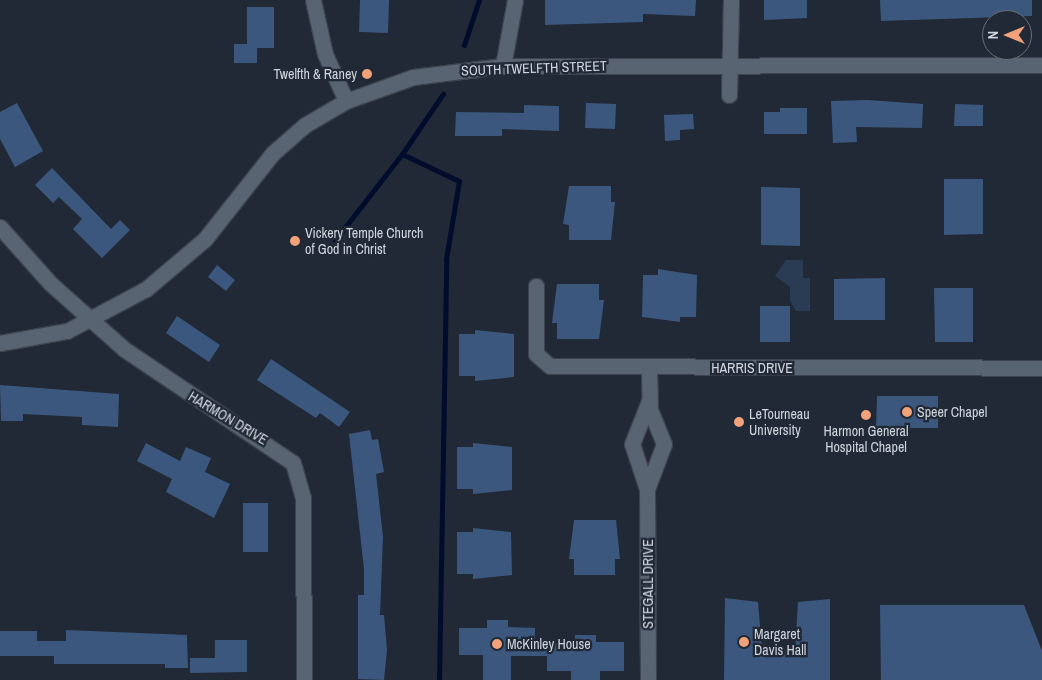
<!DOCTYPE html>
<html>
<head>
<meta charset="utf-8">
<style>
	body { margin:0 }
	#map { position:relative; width:1042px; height:680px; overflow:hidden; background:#202935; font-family:"Archivo Narrow",sans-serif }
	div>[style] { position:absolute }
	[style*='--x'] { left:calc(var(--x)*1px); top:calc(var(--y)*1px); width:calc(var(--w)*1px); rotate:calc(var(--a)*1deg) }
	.green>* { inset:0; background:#2a3c54 }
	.stream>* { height:5px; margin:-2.5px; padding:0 2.5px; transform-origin:2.5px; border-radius:2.5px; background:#000c2c }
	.building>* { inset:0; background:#3c577e }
	.roads { filter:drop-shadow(1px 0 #3d444f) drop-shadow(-1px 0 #3d444f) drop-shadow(0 1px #3d444f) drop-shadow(0 -1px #3d444f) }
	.minor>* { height:15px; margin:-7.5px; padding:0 7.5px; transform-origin:7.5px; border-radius:7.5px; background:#596472 }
	.dots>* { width:14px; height:14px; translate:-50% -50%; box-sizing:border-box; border:2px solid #202935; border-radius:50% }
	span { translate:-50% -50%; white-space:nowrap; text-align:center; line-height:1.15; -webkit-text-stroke:4.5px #202935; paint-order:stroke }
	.street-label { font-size:14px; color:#d0d6de }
	.poi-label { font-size:14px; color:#d0d6de }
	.right { translate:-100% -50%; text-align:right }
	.left { translate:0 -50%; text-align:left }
	.north { position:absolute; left:982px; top:10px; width:50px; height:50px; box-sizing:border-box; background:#202935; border:1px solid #666e79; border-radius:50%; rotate:270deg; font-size:14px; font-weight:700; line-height:20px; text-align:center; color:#d0d6de }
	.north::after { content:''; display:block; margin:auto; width:18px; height:22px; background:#f1a27b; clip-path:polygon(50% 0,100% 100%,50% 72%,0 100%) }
</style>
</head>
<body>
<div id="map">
	<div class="green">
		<i style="clip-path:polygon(786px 260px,803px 260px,803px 278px,810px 278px,810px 311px,796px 311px,790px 301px,790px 287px,775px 276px)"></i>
	</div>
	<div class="stream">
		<i style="--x:464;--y:45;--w:47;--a:-71.6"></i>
		<i style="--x:335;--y:240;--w:109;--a:-52.1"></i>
		<i style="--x:439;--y:680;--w:421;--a:-89"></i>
		<i style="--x:446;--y:259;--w:79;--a:-80.5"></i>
		<i style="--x:459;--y:181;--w:63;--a:-154.7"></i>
		<i style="--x:402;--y:154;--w:73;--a:-55.7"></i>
	</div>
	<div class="building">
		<i style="clip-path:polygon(360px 0,389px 0,388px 33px,359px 32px)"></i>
		<i style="clip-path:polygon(545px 0,696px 0,695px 16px,643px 14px,643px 22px,545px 25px)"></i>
		<i style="clip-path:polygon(764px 0,807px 0,807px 18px,764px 20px)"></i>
		<i style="clip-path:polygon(880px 0,1032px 0,1032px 16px,881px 21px)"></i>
		<i style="clip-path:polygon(247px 7px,274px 7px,274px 48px,257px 48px,257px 63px,234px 63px,234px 44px,247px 44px)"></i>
		<i style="clip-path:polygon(868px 100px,923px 104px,922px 128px,856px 127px,857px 142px,833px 143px,831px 101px)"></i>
		<i style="clip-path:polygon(17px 103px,43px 151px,15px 167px,0 139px,0 112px)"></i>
		<i style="clip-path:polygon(586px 103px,616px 104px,615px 129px,585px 128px)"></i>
		<i style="clip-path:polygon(955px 104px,983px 105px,983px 126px,954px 126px)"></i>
		<i style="clip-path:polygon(524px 105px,559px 106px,559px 131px,502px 129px,502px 136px,455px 136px,456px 112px,524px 113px)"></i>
		<i style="clip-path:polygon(780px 108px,807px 108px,807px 134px,764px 134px,764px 112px,780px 112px)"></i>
		<i style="clip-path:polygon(693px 114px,694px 129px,680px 130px,680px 140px,665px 141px,664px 115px)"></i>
		<i style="clip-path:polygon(52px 168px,111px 229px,120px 220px,130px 230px,102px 258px,73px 229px,82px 219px,59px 197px,53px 203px,35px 185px)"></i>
		<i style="clip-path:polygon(944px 179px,983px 179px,983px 234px,944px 235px)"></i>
		<i style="clip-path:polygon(569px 186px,611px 186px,611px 202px,615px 202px,611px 240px,569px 240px,569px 225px,563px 224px)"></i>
		<i style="clip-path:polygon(761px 187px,800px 188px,800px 246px,761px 245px)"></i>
		<i style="clip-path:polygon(217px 265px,235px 280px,226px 291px,208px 277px)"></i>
		<i style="clip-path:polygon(658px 269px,697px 275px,696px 317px,680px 317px,680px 322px,642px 317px,643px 275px,658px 275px)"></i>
		<i style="clip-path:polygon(885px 278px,885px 320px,834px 320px,834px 279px)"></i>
		<i style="clip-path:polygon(557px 284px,599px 284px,599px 300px,604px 300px,599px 339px,557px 339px,557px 323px,552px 323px)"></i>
		<i style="clip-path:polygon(934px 288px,973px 288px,973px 342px,935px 342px)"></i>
		<i style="clip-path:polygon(760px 306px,790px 306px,790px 342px,760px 342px)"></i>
		<i style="clip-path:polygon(177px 316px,220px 345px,209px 362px,166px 333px)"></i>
		<i style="clip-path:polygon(475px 330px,514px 334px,514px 377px,475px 381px,475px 376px,459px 376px,459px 334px,475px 334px)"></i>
		<i style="clip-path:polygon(271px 359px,350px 412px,339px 427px,320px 413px,316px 418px,257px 380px)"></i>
		<i style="clip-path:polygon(0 385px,119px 394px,118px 427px,82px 425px,82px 417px,23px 414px,23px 421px,1px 421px)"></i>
		<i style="clip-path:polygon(877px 396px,938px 396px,938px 428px,876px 428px)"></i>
		<i style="clip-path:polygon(370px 430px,372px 440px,378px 439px,384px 472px,376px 474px,383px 537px,380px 615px,384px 615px,387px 650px,384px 680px,358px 679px,358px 595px,364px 595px,364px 569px,349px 434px)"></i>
		<i style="clip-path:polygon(146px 443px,180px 461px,186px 447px,211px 458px,205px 472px,230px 484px,214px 518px,166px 492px,172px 479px,137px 461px)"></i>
		<i style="clip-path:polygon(473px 443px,512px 447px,512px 490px,473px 494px,473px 489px,457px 489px,457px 447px,473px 447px)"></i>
		<i style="clip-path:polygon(243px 503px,268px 503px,268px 552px,243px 552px)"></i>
		<i style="clip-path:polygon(574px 520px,616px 520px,620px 559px,615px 559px,615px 575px,574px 575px,574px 559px,569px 559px)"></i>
		<i style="clip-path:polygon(473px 528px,511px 532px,512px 575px,473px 579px,473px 574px,457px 574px,457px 532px,473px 532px)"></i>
		<i style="clip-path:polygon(725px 598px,758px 602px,762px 650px,795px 650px,798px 602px,830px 599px,830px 680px,724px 680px)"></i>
		<i style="clip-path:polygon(880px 605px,1024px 605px,1042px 651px,1042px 680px,881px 680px)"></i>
		<i style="clip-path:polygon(487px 620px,508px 620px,508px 627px,535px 628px,535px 643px,575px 643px,575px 635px,596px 635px,596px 642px,624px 642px,624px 671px,600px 671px,600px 680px,571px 680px,571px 671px,547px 671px,547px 656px,511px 656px,511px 680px,483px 680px,483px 655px,459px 655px,459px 628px,487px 628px)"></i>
		<i style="clip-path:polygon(66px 630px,187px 635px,188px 668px,165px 668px,165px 664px,54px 664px,54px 656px,0 656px,0 631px,37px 631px,37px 641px,66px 641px)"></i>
		<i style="clip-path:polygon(215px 640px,247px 640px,247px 672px,190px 673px,190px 658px,215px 658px)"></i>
	</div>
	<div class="roads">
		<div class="minor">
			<i style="--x:313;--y:0;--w:55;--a:77.5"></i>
			<i style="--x:325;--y:54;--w:51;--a:65.9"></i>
			<i style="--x:503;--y:66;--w:67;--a:-79.7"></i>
			<i style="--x:729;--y:95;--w:95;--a:-88.8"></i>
			<i style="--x:0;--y:227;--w:76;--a:48.2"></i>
			<i style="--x:51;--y:284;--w:98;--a:41.7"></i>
			<i style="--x:124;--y:349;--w:204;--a:34"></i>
			<i style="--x:293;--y:463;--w:36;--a:74"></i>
			<i style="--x:303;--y:498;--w:182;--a:89.7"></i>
			<i style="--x:536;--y:286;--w:68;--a:90"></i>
			<i style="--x:536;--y:354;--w:18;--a:41"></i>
			<i style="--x:550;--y:366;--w:492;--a:0.2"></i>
			<i style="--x:0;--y:343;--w:68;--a:-10.2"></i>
			<i style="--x:67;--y:331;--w:89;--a:-28"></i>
			<i style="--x:146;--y:289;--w:77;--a:-40.3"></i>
			<i style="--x:205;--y:239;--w:110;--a:-51.7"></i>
			<i style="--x:273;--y:153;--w:43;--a:-41.2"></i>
			<i style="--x:305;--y:125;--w:48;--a:-30.3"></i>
			<i style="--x:346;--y:101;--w:71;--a:-19.7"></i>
			<i style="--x:413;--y:77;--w:91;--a:-7"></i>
			<i style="--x:503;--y:66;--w:539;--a:-0.11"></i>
			<i style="--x:647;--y:489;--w:48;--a:-69.3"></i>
			<i style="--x:664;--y:444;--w:37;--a:-112"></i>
			<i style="--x:650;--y:410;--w:42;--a:-91.4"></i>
			<i style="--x:648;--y:680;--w:191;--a:-90.3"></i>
			<i style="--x:647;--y:489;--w:47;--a:-108.4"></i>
			<i style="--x:632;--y:444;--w:46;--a:-68.4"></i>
		</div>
	</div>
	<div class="dots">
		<i style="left:367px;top:74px;background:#f1a27b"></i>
		<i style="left:295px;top:241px;background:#f1a27b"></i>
		<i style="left:907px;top:412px;background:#f1a27b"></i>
		<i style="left:866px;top:415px;background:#f1a27b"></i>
		<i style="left:739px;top:422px;background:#f1a27b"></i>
		<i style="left:744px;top:642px;background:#f1a27b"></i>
		<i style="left:497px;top:644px;background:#f1a27b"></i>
	</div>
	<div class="street-label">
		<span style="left:534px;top:68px;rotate:-2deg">SOUTH TWELFTH STREET</span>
		<span style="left:752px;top:368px">HARRIS DRIVE</span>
		<span style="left:228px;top:418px;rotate:31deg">HARMON DRIVE</span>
		<span style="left:648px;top:584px;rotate:-90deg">STEGALL DRIVE</span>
	</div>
	<div class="poi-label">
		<span class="right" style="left:357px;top:74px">Twelfth &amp; Raney</span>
		<span class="left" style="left:305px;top:241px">Vickery Temple Church<br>of God in Christ</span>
		<span class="left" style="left:917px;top:412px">Speer Chapel</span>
		<span class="left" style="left:749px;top:422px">LeTourneau<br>University</span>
		<span style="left:866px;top:439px">Harmon General<br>Hospital Chapel</span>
		<span class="left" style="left:754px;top:642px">Margaret<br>Davis Hall</span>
		<span class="left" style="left:507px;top:644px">McKinley House</span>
	</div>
	<div class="north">N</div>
</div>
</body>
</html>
